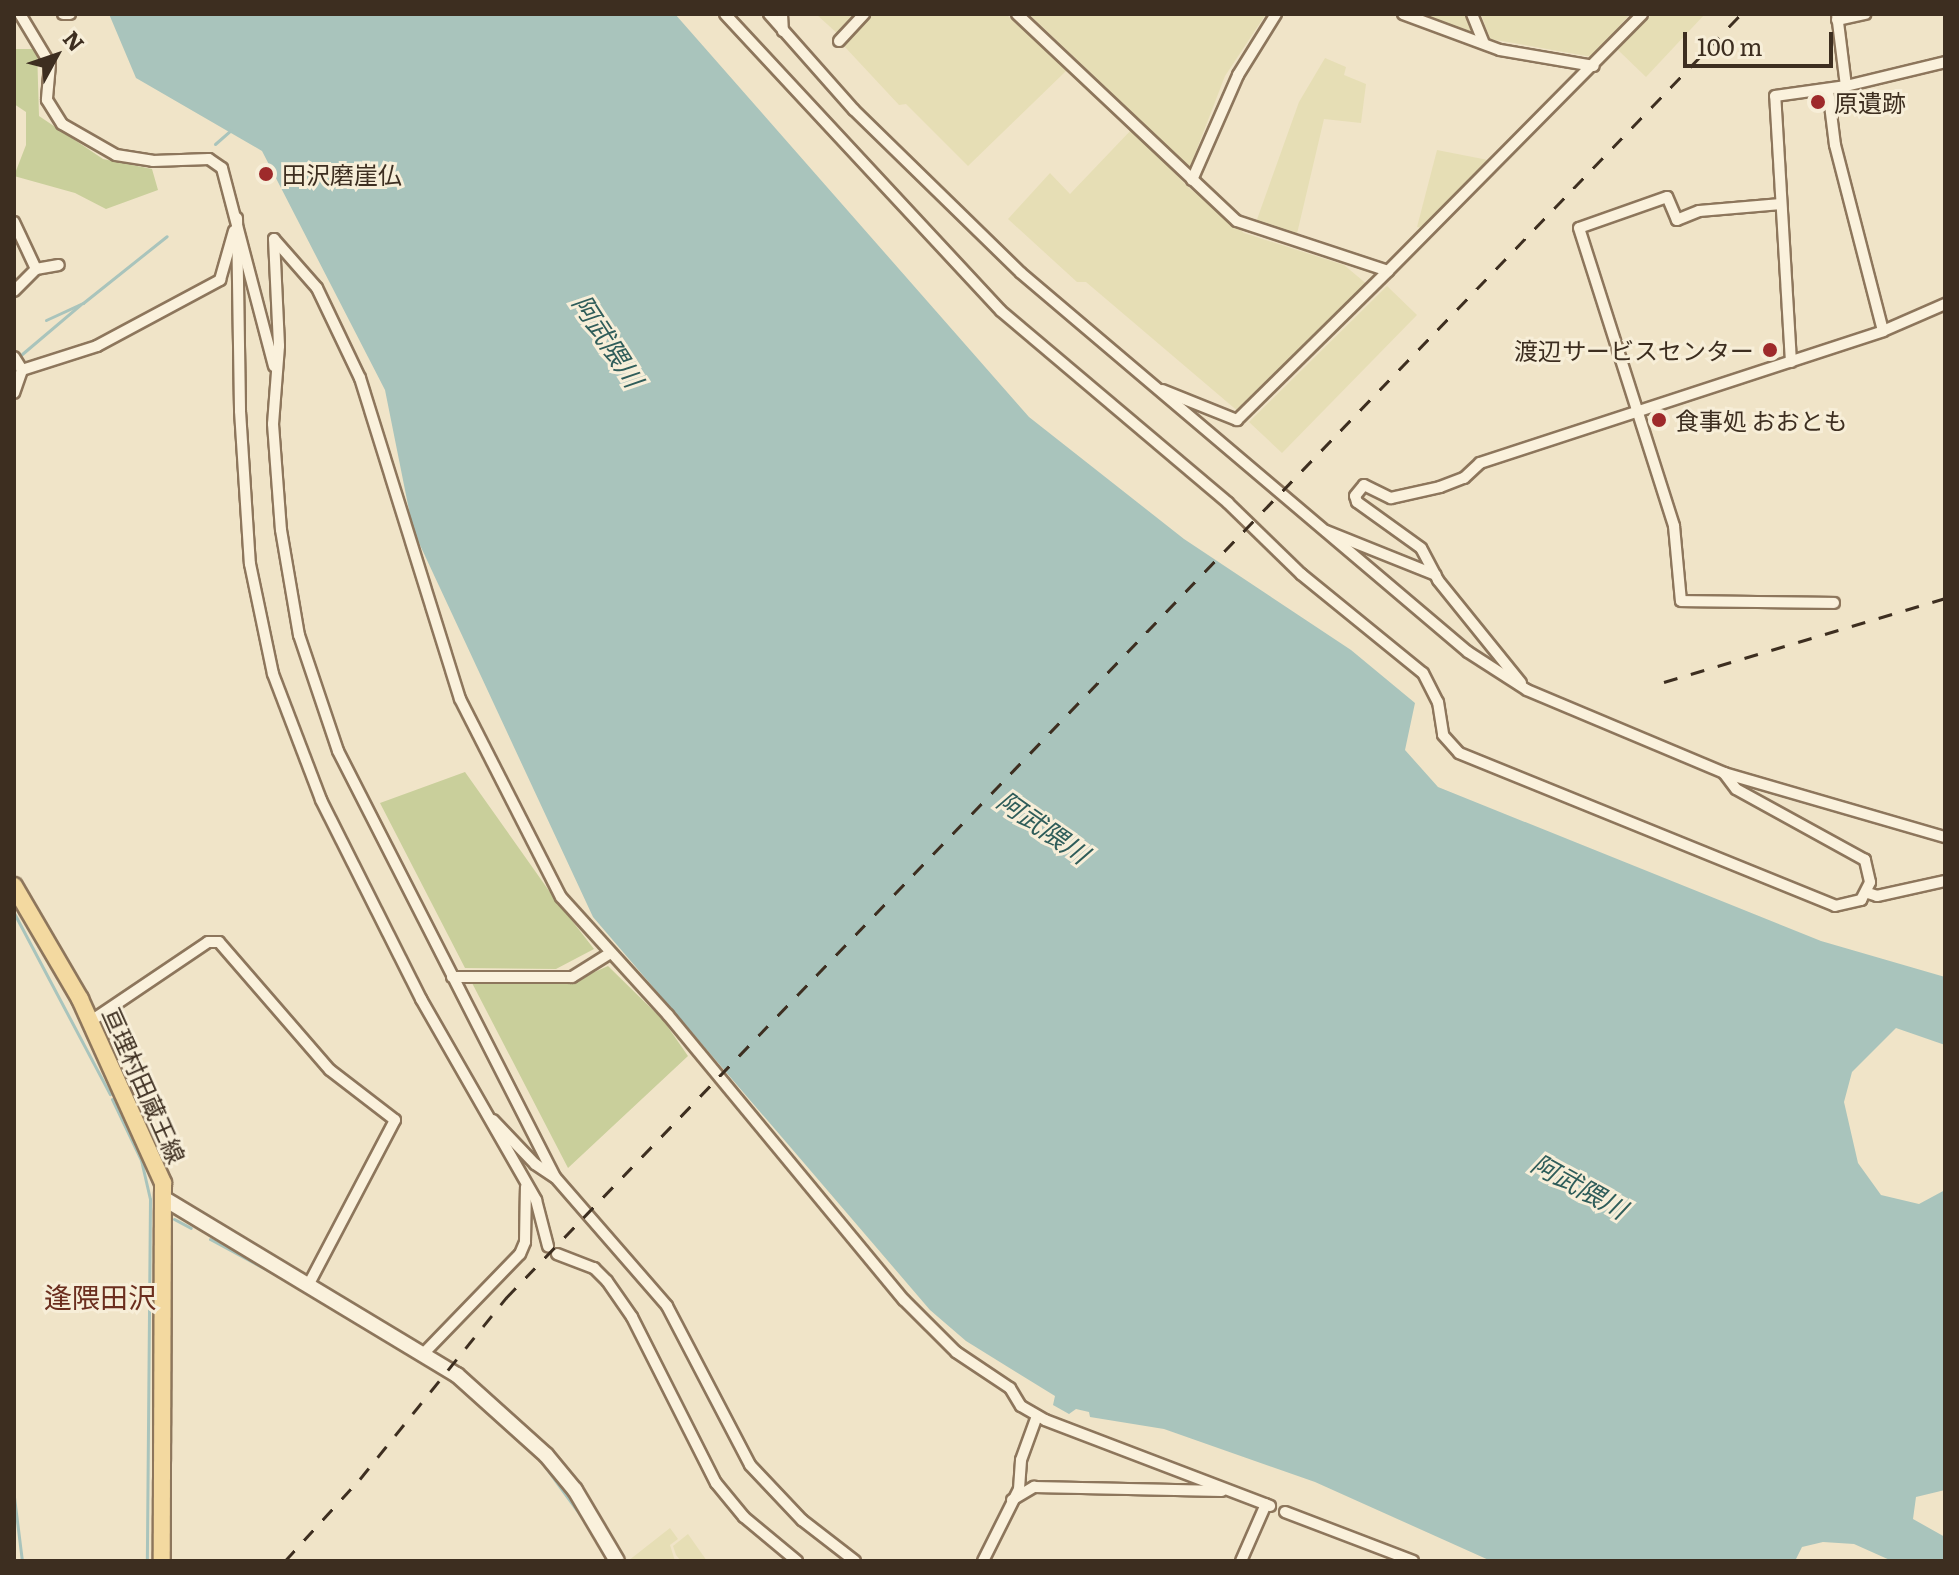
<!DOCTYPE html>
<html>
<head>
<meta charset="utf-8">
<style>
	body { margin:0 }
	#map { position:relative; width:1959px; height:1575px; overflow:hidden; background:#f0e4c8; font-family:Literata,"Noto Sans JP",serif }
	div>[style] { position:absolute }
	[style*='--x'] { left:calc(var(--x)*1px); top:calc(var(--y)*1px); width:calc(var(--w)*1px); rotate:calc(var(--a)*1deg) }
	.farmland>* { inset:0; background:#e6deb5 }
	.green>* { inset:0; background:#c9cf9b }
	.water>* { inset:0; background:#a9c4bc }
	.stream>* { height:3px; margin:-1.5px; padding:0 1.5px; transform-origin:1.5px; border-radius:1.5px; background:#a9c4bc }
	.roads { filter:drop-shadow(2px 0 #8d765c) drop-shadow(-2px 0 #8d765c) drop-shadow(0 2px #8d765c) drop-shadow(0 -2px #8d765c) }
	.street>* { height:10px; margin:-5px; padding:0 5px; transform-origin:5px; border-radius:5px; background:#faf1dc }
	.secondary>* { height:14px; margin:-7px; padding:0 7px; transform-origin:7px; border-radius:7px; background:#faf1dc }
	.primary>* { height:16px; margin:-8px; padding:0 8px; transform-origin:8px; border-radius:8px; background:#f3d9a0 }
	.rail>* { height:3px; margin-top:-1.5px; transform-origin:0; background:repeating-linear-gradient(90deg,#3d2e20 0 14px,transparent 0 28px) }
	.dots>* { width:22px; height:22px; translate:-50% -50%; box-sizing:border-box; border:4px solid #f7eed8; border-radius:50% }
	span { translate:-50% -50%; white-space:nowrap; text-align:center; line-height:1.15; -webkit-text-stroke:6px #f7eed8; paint-order:stroke }
	.poi-label { font-size:24px; color:#3d2e20 }
	.left { translate:0 -50%; text-align:left }
	.right { translate:-100% -50%; text-align:right }
	.street-label { font-size:24px; color:#3d2e20 }
	.water-label { font-size:26px; color:#2f5d5a; font-style:italic }
	.quarter-label { font-size:28px; color:#6b2e1e }
	.frame { position:absolute; inset:0; border:16px solid #3d2e20; pointer-events:none }
	.north { position:absolute; left:16px; top:16px; width:80px; height:80px; -webkit-text-stroke:6px #f7eed8; paint-order:stroke; rotate:50deg; font-size:22px; font-weight:700; line-height:32px; text-align:center; color:#3d2e20 }
	.north::after { content:''; display:block; margin:auto; width:28px; height:36px; background:#3d2e20; clip-path:polygon(50% 0,100% 100%,50% 72%,0 100%) }
	.scale { position:absolute; left:1683px; top:32px; width:150px; height:36px; box-sizing:border-box; border:4px solid #3d2e20; border-top:0; padding-left:10px; font-size:24px; line-height:28px; white-space:nowrap; color:#3d2e20; -webkit-text-stroke:6px #f7eed8; paint-order:stroke }
</style>
</head>
<body>
<div id="map">
	<div class="farmland">
		<i style="clip-path:polygon(816px 14px,859px 14px,839px 35px)"></i>
		<i style="clip-path:polygon(874px 14px,1006px 14px,1066px 71px,968px 166px,906px 104px,899px 105px,844px 46px)"></i>
		<i style="clip-path:polygon(1029px 14px,1266px 14px,1225px 76px,1190px 167px)"></i>
		<i style="clip-path:polygon(1419px 14px,1468px 14px,1477px 37px)"></i>
		<i style="clip-path:polygon(1481px 14px,1630px 14px,1592px 57px,1490px 39px)"></i>
		<i style="clip-path:polygon(1652px 14px,1705px 14px,1646px 77px,1618px 50px)"></i>
		<i style="clip-path:polygon(1325px 58px,1346px 67px,1344px 75px,1366px 84px,1361px 123px,1324px 119px,1296px 238px,1255px 225px,1299px 102px)"></i>
		<i style="clip-path:polygon(1132px 129px,1188px 187px,1244px 233px,1344px 265px,1368px 285px,1240px 413px,1086px 282px,1077px 282px,1008px 219px,1050px 173px,1070px 194px)"></i>
		<i style="clip-path:polygon(1437px 150px,1493px 161px,1426px 229px,1417px 227px)"></i>
		<i style="clip-path:polygon(1387px 286px,1417px 315px,1282px 453px,1249px 422px)"></i>
		<i style="clip-path:polygon(670px 1528px,678px 1539px,670px 1545px,675px 1561px,628px 1561px)"></i>
		<i style="clip-path:polygon(688px 1534px,707px 1561px,681px 1561px,676px 1555px,673px 1546px)"></i>
	</div>
	<div class="green">
		<i style="clip-path:polygon(14px 49px,37px 49px,39px 116px,103px 159px,152px 169px,158px 190px,106px 209px,75px 193px,14px 176px,26px 145px,26px 112px,14px 104px)"></i>
		<i style="clip-path:polygon(465px 772px,552px 895px,594px 949px,556px 969px,465px 968px,380px 803px)"></i>
		<i style="clip-path:polygon(608px 966px,663px 1020px,688px 1056px,568px 1168px,471px 981px,570px 983px)"></i>
	</div>
	<div class="water">
		<i style="clip-path:polygon(109px 14px,675px 14px,1029px 417px,1184px 539px,1351px 650px,1415px 703px,1405px 750px,1438px 787px,1821px 941px,1945px 977px,1945px 1045px,1896px 1028px,1852px 1072px,1844px 1102px,1858px 1163px,1881px 1195px,1919px 1204px,1945px 1190px,1945px 1490px,1916px 1497px,1913px 1519px,1945px 1537px,1945px 1560px,1892px 1561px,1854px 1544px,1823px 1542px,1802px 1547px,1795px 1561px,1491px 1561px,1315px 1482px,1164px 1429px,1090px 1417px,1089px 1412px,1076px 1409px,1069px 1414px,1053px 1405px,1055px 1396px,966px 1341px,930px 1310px,593px 917px,413px 530px,385px 390px,262px 151px,136px 78px)"></i>
	</div>
	<div class="stream">
		<i style="--x:215;--y:144;--w:21;--a:-41"></i>
		<i style="--x:46;--y:320;--w:41;--a:-24.7"></i>
		<i style="--x:83;--y:303;--w:107;--a:-38.6"></i>
		<i style="--x:22;--y:354;--w:76;--a:-40.2"></i>
		<i style="--x:14;--y:913;--w:205;--a:62.1"></i>
		<i style="--x:112;--y:1099;--w:68;--a:64.6"></i>
		<i style="--x:141;--y:1160;--w:40;--a:77"></i>
		<i style="--x:150;--y:1199;--w:362;--a:90.5"></i>
		<i style="--x:174;--y:1219;--w:19;--a:28"></i>
		<i style="--x:210;--y:1239;--w:84;--a:28.4"></i>
		<i style="--x:544;--y:1465;--w:77;--a:54"></i>
		<i style="--x:14;--y:1497;--w:64;--a:82.9"></i>
		<i style="--x:599;--y:1544;--w:19;--a:62"></i>
	</div>
	<div class="roads">
		<div class="street">
			<i style="--x:20;--y:14;--w:58;--a:59"></i>
			<i style="--x:50;--y:64;--w:36;--a:95"></i>
			<i style="--x:47;--y:100;--w:28;--a:58"></i>
			<i style="--x:62;--y:124;--w:62;--a:29.9"></i>
			<i style="--x:116;--y:155;--w:37;--a:9"></i>
			<i style="--x:153;--y:161;--w:56;--a:-2"></i>
			<i style="--x:209;--y:159;--w:16;--a:35"></i>
			<i style="--x:222;--y:168;--w:205;--a:75.3"></i>
			<i style="--x:63;--y:14;--w:7;--a:0"></i>
			<i style="--x:725;--y:14;--w:405;--a:47.1"></i>
			<i style="--x:1001;--y:311;--w:297;--a:40.2"></i>
			<i style="--x:1228;--y:503;--w:102;--a:44.2"></i>
			<i style="--x:1301;--y:574;--w:157;--a:39.1"></i>
			<i style="--x:1423;--y:673;--w:33;--a:63"></i>
			<i style="--x:1438;--y:702;--w:33;--a:81"></i>
			<i style="--x:1443;--y:735;--w:24;--a:48"></i>
			<i style="--x:1459;--y:753;--w:406;--a:22.1"></i>
			<i style="--x:1835;--y:906;--w:27;--a:-13"></i>
			<i style="--x:1861;--y:900;--w:20;--a:-63"></i>
			<i style="--x:1870;--y:882;--w:23;--a:-103"></i>
			<i style="--x:1865;--y:860;--w:147;--a:-151.2"></i>
			<i style="--x:1736;--y:789;--w:20;--a:-127"></i>
			<i style="--x:769;--y:14;--w:128;--a:48.5"></i>
			<i style="--x:854;--y:110;--w:233;--a:44.3"></i>
			<i style="--x:1021;--y:273;--w:586;--a:40.29"></i>
			<i style="--x:1468;--y:652;--w:70;--a:32.8"></i>
			<i style="--x:1527;--y:690;--w:214;--a:22.8"></i>
			<i style="--x:1724;--y:773;--w:230;--a:16.2"></i>
			<i style="--x:782;--y:14;--w:17;--a:87"></i>
			<i style="--x:1017;--y:14;--w:302;--a:43.3"></i>
			<i style="--x:1237;--y:221;--w:159;--a:18.3"></i>
			<i style="--x:1388;--y:271;--w:361;--a:-45.3"></i>
			<i style="--x:1403;--y:14;--w:103;--a:20.4"></i>
			<i style="--x:1500;--y:50;--w:95;--a:9.7"></i>
			<i style="--x:1472;--y:14;--w:31;--a:68"></i>
			<i style="--x:1837;--y:14;--w:73;--a:82.9"></i>
			<i style="--x:1837;--y:20;--w:29;--a:-12"></i>
			<i style="--x:839;--y:41;--w:37;--a:-47"></i>
			<i style="--x:1828;--y:89;--w:56;--a:82.9"></i>
			<i style="--x:1835;--y:145;--w:192;--a:75.5"></i>
			<i style="--x:1192;--y:180;--w:115;--a:-66.3"></i>
			<i style="--x:1238;--y:75;--w:72;--a:-58.1"></i>
			<i style="--x:1781;--y:204;--w:82;--a:175.1"></i>
			<i style="--x:1699;--y:211;--w:24;--a:158"></i>
			<i style="--x:1677;--y:220;--w:25;--a:-113"></i>
			<i style="--x:1667;--y:197;--w:93;--a:160.6"></i>
			<i style="--x:1579;--y:228;--w:313;--a:72.3"></i>
			<i style="--x:1674;--y:526;--w:75;--a:84.7"></i>
			<i style="--x:1681;--y:601;--w:153;--a:0.7"></i>
			<i style="--x:237;--y:218;--w:193;--a:89.1"></i>
			<i style="--x:240;--y:411;--w:153;--a:86.3"></i>
			<i style="--x:250;--y:564;--w:112;--a:78.2"></i>
			<i style="--x:273;--y:674;--w:135;--a:69.1"></i>
			<i style="--x:321;--y:800;--w:223;--a:63.3"></i>
			<i style="--x:421;--y:999;--w:232;--a:60.2"></i>
			<i style="--x:536;--y:1200;--w:48;--a:75.4"></i>
			<i style="--x:14;--y:222;--w:52;--a:64.9"></i>
			<i style="--x:36;--y:269;--w:31;--a:135"></i>
			<i style="--x:274;--y:239;--w:65;--a:48.7"></i>
			<i style="--x:317;--y:288;--w:100;--a:64.5"></i>
			<i style="--x:360;--y:378;--w:336;--a:72.7"></i>
			<i style="--x:460;--y:699;--w:222;--a:63"></i>
			<i style="--x:561;--y:897;--w:159;--a:47.8"></i>
			<i style="--x:668;--y:1015;--w:370;--a:50.4"></i>
			<i style="--x:904;--y:1300;--w:74;--a:45"></i>
			<i style="--x:956;--y:1352;--w:65;--a:33.7"></i>
			<i style="--x:1010;--y:1388;--w:21;--a:59"></i>
			<i style="--x:1021;--y:1406;--w:28;--a:30"></i>
			<i style="--x:1045;--y:1420;--w:241;--a:20.9"></i>
			<i style="--x:274;--y:239;--w:107;--a:87.3"></i>
			<i style="--x:279;--y:346;--w:78;--a:94.4"></i>
			<i style="--x:273;--y:424;--w:106;--a:85.7"></i>
			<i style="--x:281;--y:530;--w:107;--a:80.3"></i>
			<i style="--x:299;--y:635;--w:122;--a:71.4"></i>
			<i style="--x:338;--y:751;--w:478;--a:63"></i>
			<i style="--x:555;--y:1177;--w:171;--a:49"></i>
			<i style="--x:667;--y:1306;--w:179;--a:62.4"></i>
			<i style="--x:750;--y:1465;--w:76;--a:46.6"></i>
			<i style="--x:802;--y:1520;--w:67;--a:37.7"></i>
			<i style="--x:36;--y:269;--w:23;--a:-10"></i>
			<i style="--x:14;--y:357;--w:15;--a:58"></i>
			<i style="--x:22;--y:370;--w:24;--a:109"></i>
			<i style="--x:1791;--y:362;--w:266;--a:-93.4"></i>
			<i style="--x:1775;--y:96;--w:72;--a:-8"></i>
			<i style="--x:1846;--y:86;--w:102;--a:-13.6"></i>
			<i style="--x:22;--y:370;--w:79;--a:-17.7"></i>
			<i style="--x:97;--y:346;--w:140;--a:-28.2"></i>
			<i style="--x:220;--y:280;--w:51;--a:-74.1"></i>
			<i style="--x:1162;--y:390;--w:81;--a:21.8"></i>
			<i style="--x:1237;--y:420;--w:212;--a:-44.6"></i>
			<i style="--x:1326;--y:531;--w:118;--a:21.8"></i>
			<i style="--x:1521;--y:683;--w:132;--a:-128.9"></i>
			<i style="--x:1438;--y:580;--w:36;--a:-118"></i>
			<i style="--x:1421;--y:548;--w:79;--a:-144.3"></i>
			<i style="--x:1357;--y:502;--w:6;--a:-108"></i>
			<i style="--x:1355;--y:496;--w:14;--a:-51"></i>
			<i style="--x:1364;--y:485;--w:30;--a:26"></i>
			<i style="--x:1391;--y:498;--w:50;--a:-12.7"></i>
			<i style="--x:1440;--y:487;--w:26;--a:-21"></i>
			<i style="--x:1464;--y:478;--w:22;--a:-43"></i>
			<i style="--x:1480;--y:463;--w:424;--a:-18.1"></i>
			<i style="--x:1883;--y:331;--w:68;--a:-23.5"></i>
			<i style="--x:1868;--y:893;--w:9;--a:18"></i>
			<i style="--x:1877;--y:896;--w:70;--a:-12.4"></i>
			<i style="--x:452;--y:977;--w:120;--a:0"></i>
			<i style="--x:572;--y:977;--w:44;--a:-31.9"></i>
			<i style="--x:91;--y:1021;--w:141;--a:-34"></i>
			<i style="--x:208;--y:942;--w:11;--a:0"></i>
			<i style="--x:219;--y:942;--w:169;--a:49.1"></i>
			<i style="--x:330;--y:1070;--w:82;--a:37.6"></i>
			<i style="--x:395;--y:1120;--w:185;--a:117.7"></i>
			<i style="--x:493;--y:1120;--w:61;--a:46.3"></i>
			<i style="--x:535;--y:1164;--w:23;--a:34"></i>
			<i style="--x:557;--y:1254;--w:40;--a:21"></i>
			<i style="--x:594;--y:1268;--w:18;--a:45"></i>
			<i style="--x:607;--y:1281;--w:44;--a:55.2"></i>
			<i style="--x:632;--y:1317;--w:186;--a:63.2"></i>
			<i style="--x:716;--y:1483;--w:44;--a:50.5"></i>
			<i style="--x:744;--y:1517;--w:69;--a:39.7"></i>
			<i style="--x:425;--y:1352;--w:136;--a:-45.9"></i>
			<i style="--x:520;--y:1254;--w:13;--a:-67"></i>
			<i style="--x:525;--y:1242;--w:55;--a:-89"></i>
			<i style="--x:1012;--y:1500;--w:26;--a:-31"></i>
			<i style="--x:1034;--y:1487;--w:188;--a:1.2"></i>
			<i style="--x:1285;--y:1512;--w:137;--a:20.9"></i>
			<i style="--x:983;--y:1561;--w:80;--a:-63.4"></i>
			<i style="--x:1019;--y:1489;--w:29;--a:-86"></i>
			<i style="--x:1021;--y:1460;--w:47;--a:-70"></i>
			<i style="--x:1241;--y:1561;--w:62;--a:-66.3"></i>
		</div>
		<div class="secondary">
			<i style="--x:165;--y:1199;--w:341;--a:31.1"></i>
			<i style="--x:457;--y:1375;--w:120;--a:42"></i>
			<i style="--x:546;--y:1455;--w:45;--a:50.4"></i>
			<i style="--x:575;--y:1490;--w:82;--a:59.4"></i>
		</div>
		<div class="primary">
			<i style="--x:14;--y:886;--w:131;--a:59.7"></i>
			<i style="--x:80;--y:999;--w:202;--a:65.7"></i>
			<i style="--x:163;--y:1183;--w:378;--a:90.2"></i>
		</div>
	</div>
	<div class="rail">
		<i style="--x:1664;--y:682;--w:293;--a:-16.6"></i>
		<i style="--x:285;--y:1561;--w:111;--a:-47.6"></i>
		<i style="--x:360;--y:1479;--w:233;--a:-51.1"></i>
		<i style="--x:506;--y:1298;--w:1782;--a:-46.11"></i>
	</div>
	<div class="dots">
		<i style="left:1818px;top:102px;background:#9e2a2b"></i>
		<i style="left:266px;top:174px;background:#9e2a2b"></i>
		<i style="left:1770px;top:350px;background:#9e2a2b"></i>
		<i style="left:1659px;top:420px;background:#9e2a2b"></i>
	</div>
	<div class="poi-label">
		<span class="left" style="left:1834px;top:102px">原遺跡</span>
		<span class="left" style="left:282px;top:174px">田沢磨崖仏</span>
		<span class="right" style="left:1754px;top:350px">渡辺サービスセンター</span>
		<span class="left" style="left:1675px;top:420px">食事処 おおとも</span>
	</div>
	<div class="street-label">
		<span style="left:145px;top:1085px;rotate:66deg">亘理村田蔵王線</span>
	</div>
	<div class="water-label">
		<span style="left:609px;top:340px;rotate:57deg">阿武隈川</span>
		<span style="left:1044px;top:826px;rotate:35deg">阿武隈川</span>
		<span style="left:1580px;top:1185px;rotate:29deg">阿武隈川</span>
	</div>
	<div class="quarter-label">
		<span style="left:100px;top:1296px">逢隈田沢</span>
	</div>
	<div class="frame"></div>
	<div class="north">N</div>
	<div class="scale">100 m</div>
</div>
</body>
</html>
